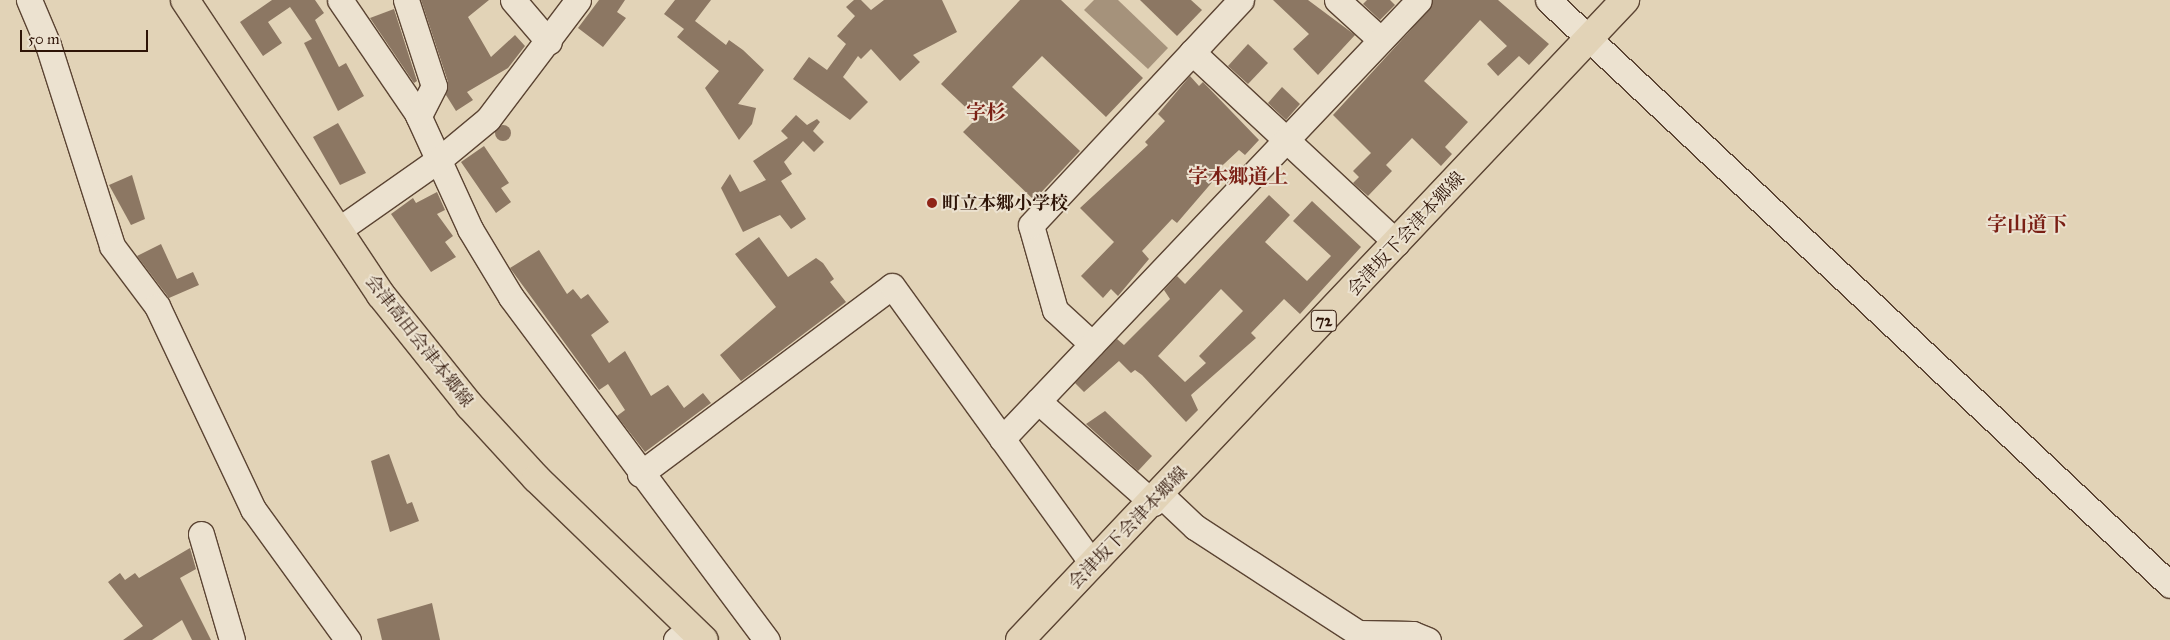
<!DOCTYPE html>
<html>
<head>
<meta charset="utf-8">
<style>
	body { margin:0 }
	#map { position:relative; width:2170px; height:640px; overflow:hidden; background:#e2d3b7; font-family:"IM FELL Great Primer","Noto Serif JP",serif }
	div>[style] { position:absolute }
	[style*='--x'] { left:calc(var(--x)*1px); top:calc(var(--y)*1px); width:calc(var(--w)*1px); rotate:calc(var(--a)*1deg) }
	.water>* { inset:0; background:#a5927b }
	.building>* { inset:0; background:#8c7763 }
	.round { border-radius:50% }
	.roads { filter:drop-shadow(1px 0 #5b4433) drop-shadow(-1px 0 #5b4433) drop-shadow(0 1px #5b4433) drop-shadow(0 -1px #5b4433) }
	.minor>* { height:25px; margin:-12.5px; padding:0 12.5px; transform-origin:12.5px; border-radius:12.5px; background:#ece2d0 }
	.major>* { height:28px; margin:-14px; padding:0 14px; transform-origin:14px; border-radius:14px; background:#e2d3b7 }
	.dots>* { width:14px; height:14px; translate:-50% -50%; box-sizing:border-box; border:2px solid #ece2d0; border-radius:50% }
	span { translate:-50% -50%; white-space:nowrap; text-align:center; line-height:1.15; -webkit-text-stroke:4px #ece2d0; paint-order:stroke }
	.shield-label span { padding:1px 4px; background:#ece2d0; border:1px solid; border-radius:4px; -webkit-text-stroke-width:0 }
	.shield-label { font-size:16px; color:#2e1407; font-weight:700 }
	.poi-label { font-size:18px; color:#2e1407; font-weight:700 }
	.left { translate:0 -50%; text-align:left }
	.street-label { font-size:18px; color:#2e1407 }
	.quarter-label { font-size:20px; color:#7a1f14; font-weight:700 }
	.scale { position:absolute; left:20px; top:30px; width:128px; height:22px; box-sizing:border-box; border:2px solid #2e1407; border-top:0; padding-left:6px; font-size:15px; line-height:18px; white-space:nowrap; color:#2e1407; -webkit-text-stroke:4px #ece2d0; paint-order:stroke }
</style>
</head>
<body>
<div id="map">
	<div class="water">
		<i style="clip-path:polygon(1094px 0,1118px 0,1168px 48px,1148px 69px,1084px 10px)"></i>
	</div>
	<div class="building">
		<i style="clip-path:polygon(272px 0,315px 0,324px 13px,315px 20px,339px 67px,346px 63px,364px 96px,338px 111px,304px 43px,312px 39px,290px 7px,268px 22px,282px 43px,263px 56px,240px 22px)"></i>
		<i style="clip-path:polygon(421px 0,489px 0,468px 17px,491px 57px,515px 35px,525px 46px,508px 68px,467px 92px,473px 100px,456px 111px,446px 95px,448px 82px)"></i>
		<i style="clip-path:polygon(599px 0,625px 0,617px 12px,626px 18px,603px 47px,578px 28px)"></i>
		<i style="clip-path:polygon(675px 0,711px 0,695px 21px,726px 45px,729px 40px,743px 50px,764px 70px,738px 104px,756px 108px,752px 124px,739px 140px,705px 88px,719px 71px,677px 37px,684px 29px,664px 14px)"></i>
		<i style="clip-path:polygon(854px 0,861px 0,871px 10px,884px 0,942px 0,957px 32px,913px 55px,920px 62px,900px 81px,871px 49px,861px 59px,858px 56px,843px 77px,868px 102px,850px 120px,793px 79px,809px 57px,827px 70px,846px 44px,837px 36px,855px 16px,846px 7px)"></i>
		<i style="clip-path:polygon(1020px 0,1061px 0,1143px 78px,1106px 117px,1042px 56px,1012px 87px,1080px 151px,1034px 200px,963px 132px,977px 118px,941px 84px)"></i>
		<i style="clip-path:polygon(1140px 0,1191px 0,1202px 10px,1177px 36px)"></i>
		<i style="clip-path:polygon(1273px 0,1308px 0,1355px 35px,1318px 75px,1293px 49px,1309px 34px)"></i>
		<i style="clip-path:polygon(1367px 0,1390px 0,1395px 5px,1380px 20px,1363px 4px)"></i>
		<i style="clip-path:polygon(1433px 0,1498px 0,1549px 44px,1529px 65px,1519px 56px,1498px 76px,1487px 64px,1507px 46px,1480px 20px,1424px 81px,1468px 122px,1445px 147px,1452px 154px,1441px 166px,1412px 138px,1386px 165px,1392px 171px,1368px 196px,1353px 183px,1359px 177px,1353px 171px,1371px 153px,1333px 115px,1429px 10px)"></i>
		<i style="clip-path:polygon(394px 9px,417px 81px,414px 83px,370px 18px)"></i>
		<i style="clip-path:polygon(1248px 44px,1268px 63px,1248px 84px,1228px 66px)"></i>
		<i style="clip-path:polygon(1190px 76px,1199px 86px,1203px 82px,1259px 140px,1245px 155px,1239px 150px,1210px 177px,1214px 180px,1177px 223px,1172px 219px,1142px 251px,1149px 259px,1118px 296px,1111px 289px,1103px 298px,1081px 276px,1114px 242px,1080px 208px,1148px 145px,1145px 142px,1165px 121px,1158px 114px)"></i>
		<i style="clip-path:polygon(1282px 87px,1300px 104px,1286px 120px,1268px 103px)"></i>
		<i style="clip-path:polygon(796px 115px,807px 125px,817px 119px,820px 122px,813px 131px,824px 142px,814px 152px,803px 141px,784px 162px,792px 174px,781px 181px,806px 219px,791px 229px,780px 215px,743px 232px,721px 188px,730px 174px,740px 192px,766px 180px,753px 161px,788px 138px,781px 131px)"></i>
		<i style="clip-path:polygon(338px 123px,366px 173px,340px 185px,313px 137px)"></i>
		<i class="round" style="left:495px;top:125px;width:16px;height:16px"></i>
		<i style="clip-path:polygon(484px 146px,509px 183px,501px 188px,511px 202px,496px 213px,461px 162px)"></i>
		<i style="clip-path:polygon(132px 175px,145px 219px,131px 225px,109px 185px)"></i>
		<i style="clip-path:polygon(437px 192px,445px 210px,437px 214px,453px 236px,445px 242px,456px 257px,431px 272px,391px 214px,413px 198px,416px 203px)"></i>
		<i style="clip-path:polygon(evenodd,1269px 195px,1290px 215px,1265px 242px,1307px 281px,1331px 256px,1293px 221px,1312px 201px,1361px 247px,1300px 314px,1284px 299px,1251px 333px,1256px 338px,1191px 395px,1198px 410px,1186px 422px,1142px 375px,1135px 370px,1131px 373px,1119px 361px,1084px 392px,1075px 383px,1117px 339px,1124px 345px,1170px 299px,1164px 290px,1177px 276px,1185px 284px,1269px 195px,1221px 289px,1243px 311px,1199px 356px,1206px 363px,1185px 382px,1158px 356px,1221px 289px)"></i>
		<i style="clip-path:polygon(759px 237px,788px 277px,816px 258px,823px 263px,834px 279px,830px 282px,846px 302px,741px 381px,720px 355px,776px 307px,735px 254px)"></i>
		<i style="clip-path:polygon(161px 244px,177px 279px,193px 272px,199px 285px,169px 298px,137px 256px)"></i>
		<i style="clip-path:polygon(539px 250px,567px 294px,573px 289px,581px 299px,588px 294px,609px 322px,591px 335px,609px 363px,625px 351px,651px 396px,668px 385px,684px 408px,703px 393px,711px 403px,645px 452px,617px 416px,625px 410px,608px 384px,599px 390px,510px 268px)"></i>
		<i style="clip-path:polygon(1105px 411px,1152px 456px,1138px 471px,1086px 424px)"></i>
		<i style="clip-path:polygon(389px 454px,407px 504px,412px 502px,419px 521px,390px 532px,371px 461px)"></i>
		<i style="clip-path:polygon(190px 548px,196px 569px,180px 578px,211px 640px,192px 640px,182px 620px,152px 640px,123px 640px,143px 626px,108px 582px,120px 573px,125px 580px,135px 573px,139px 578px)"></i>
		<i style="clip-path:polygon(432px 603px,440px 640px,382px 640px,377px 619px)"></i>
	</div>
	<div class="roads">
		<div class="minor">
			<i style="--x:29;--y:0;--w:49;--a:67.1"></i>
			<i style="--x:48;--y:45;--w:211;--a:72.3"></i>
			<i style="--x:112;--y:246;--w:75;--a:53.1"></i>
			<i style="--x:157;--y:306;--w:225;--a:64.7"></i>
			<i style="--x:253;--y:509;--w:162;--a:54.1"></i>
			<i style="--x:340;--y:0;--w:137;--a:55.7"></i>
			<i style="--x:417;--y:113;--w:128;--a:65.4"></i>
			<i style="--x:470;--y:229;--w:79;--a:58.9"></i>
			<i style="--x:511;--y:297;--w:428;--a:53.3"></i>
			<i style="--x:406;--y:0;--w:90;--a:72"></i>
			<i style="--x:434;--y:86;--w:34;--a:117"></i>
			<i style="--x:513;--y:0;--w:55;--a:49.4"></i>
			<i style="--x:1337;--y:0;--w:59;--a:42.3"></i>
			<i style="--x:1548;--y:0;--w:854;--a:43.24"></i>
			<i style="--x:1192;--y:52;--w:280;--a:43"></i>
			<i style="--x:337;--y:231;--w:127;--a:-35.1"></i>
			<i style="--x:441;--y:158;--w:61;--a:-39.7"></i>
			<i style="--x:488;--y:119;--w:149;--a:-52.9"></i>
			<i style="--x:1092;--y:344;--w:50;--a:-137.4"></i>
			<i style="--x:1055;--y:310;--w:88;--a:-105.8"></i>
			<i style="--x:1031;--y:225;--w:308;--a:-47"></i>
			<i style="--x:1038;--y:401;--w:154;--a:41.6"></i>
			<i style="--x:1002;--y:439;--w:605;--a:-46.47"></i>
			<i style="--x:640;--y:474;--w:314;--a:-36.7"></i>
			<i style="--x:892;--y:286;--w:342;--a:54.2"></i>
			<i style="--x:1161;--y:495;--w:47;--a:43.3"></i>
			<i style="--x:1195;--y:527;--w:194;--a:33"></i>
			<i style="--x:1358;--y:633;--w:55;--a:1"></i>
			<i style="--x:1413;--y:634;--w:16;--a:22"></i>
			<i style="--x:201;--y:534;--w:110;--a:73.7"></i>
			<i style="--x:676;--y:640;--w:19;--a:-39"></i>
		</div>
		<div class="major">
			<i style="--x:185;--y:0;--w:354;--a:56.4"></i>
			<i style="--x:381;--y:295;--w:142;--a:51.3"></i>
			<i style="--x:470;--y:406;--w:98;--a:47.5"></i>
			<i style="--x:536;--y:478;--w:233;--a:44"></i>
			<i style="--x:1020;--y:640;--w:881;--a:-46.61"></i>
		</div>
	</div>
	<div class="dots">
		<i style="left:932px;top:203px;background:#8f2418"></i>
	</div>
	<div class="shield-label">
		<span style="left:1324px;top:321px">72</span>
	</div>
	<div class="poi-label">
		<span class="left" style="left:942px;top:203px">町立本郷小学校</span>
	</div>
	<div class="street-label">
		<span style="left:1406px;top:234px;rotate:-47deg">会津坂下会津本郷線</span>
		<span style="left:419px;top:341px;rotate:52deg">会津高田会津本郷線</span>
		<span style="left:1128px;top:528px;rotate:-46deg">会津坂下会津本郷線</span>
	</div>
	<div class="quarter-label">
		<span style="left:986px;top:112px">字杉</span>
		<span style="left:1238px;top:176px">字本郷道上</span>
		<span style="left:2027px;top:224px">字山道下</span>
	</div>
	<div class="scale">50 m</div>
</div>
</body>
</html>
